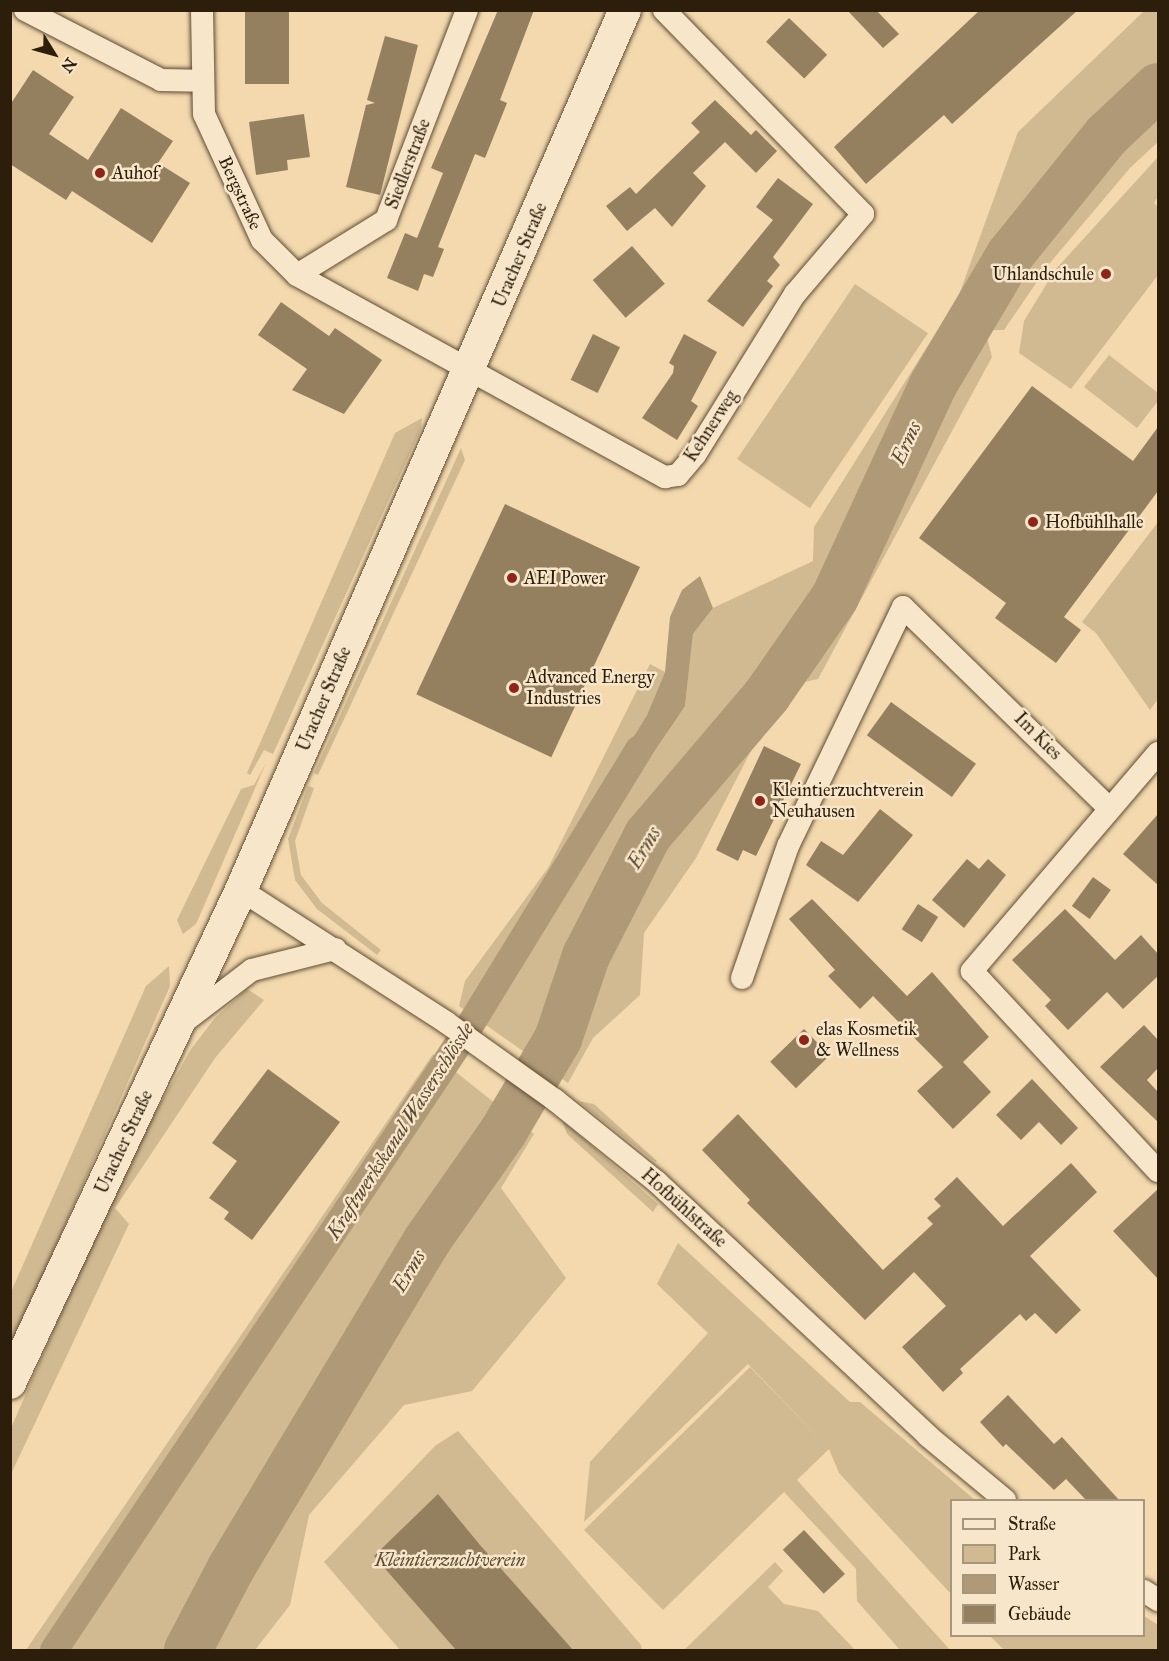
<!DOCTYPE html>
<html>
<head>
<meta charset="utf-8">
<style>
  body { margin:0 }
  #map { position:relative; width:1169px; height:1661px; overflow:hidden; background:#f3d9ad; font-family:"IM FELL Great Primer",serif }
  div>[style] { position:absolute }
  .green>* { inset:0; background:#d1b991; transform-origin:0 0 }
  .water>* { inset:0; background:#b09976 }
  .canal>* { height:28px; margin:-14px; padding:0 14px; transform-origin:14px; border-radius:14px; background:#b09976 }
  .river>* { height:48px; margin:-24px; padding:0 24px; transform-origin:24px; border-radius:24px; background:#b09976 }
  .building>* { inset:0; background:#947f5f; transform-origin:0 0 }
  .roads { filter:drop-shadow(0 0 2px #5e4c34) drop-shadow(0 0 2px #5e4c34) }
  .street>* { height:22px; margin:-11px; padding:0 11px; transform-origin:11px; border-radius:11px; background:#f7e6ca }
  .secondary>* { height:32px; margin:-16px; padding:0 16px; transform-origin:16px; border-radius:16px; background:#f7e6ca }
  .dots>* { width:16px; height:16px; translate:-50% -50%; box-sizing:border-box; border:3px solid #f7e6ca; border-radius:50% }
  span { translate:-50% -50%; white-space:nowrap; text-align:center; line-height:1.15; -webkit-text-stroke:5px #f7e6ca; paint-order:stroke }
  .street-label { font-size:18px; color:#2d1d0b }
  .poi-label { font-size:18px; color:#2d1d0b }
  .left { translate:0 -50%; text-align:left }
  .right { translate:-100% -50%; text-align:right }
  .park-label { font-size:18px; color:#5e4c33; font-style:italic }
  .water-label { font-size:20px; color:#5b4830; font-style:italic }
  .frame { position:absolute; inset:0; border:12px solid #2d1d0b; pointer-events:none }
  .legend { position:absolute; left:950px; top:1499px; width:195px; height:138px; box-sizing:border-box; background:#f7e6ca; border:2px solid #a6967e; margin:0; padding:8px 10px; list-style:none; font-size:18px; color:#2d1d0b }
  .legend li { display:flex; align-items:center; gap:12px; height:30px }
  .legend b { width:30px; border:2px solid #a6967e }
  .north { position:absolute; left:24px; top:24px; width:60px; height:60px; -webkit-text-stroke:4px #f7e6ca; paint-order:stroke; rotate:127deg; font-size:16px; font-weight:700; line-height:24px; text-align:center; color:#2d1d0b }
  .north::after { content:''; display:block; margin:auto; width:21px; height:27px; background:#2d1d0b; clip-path:polygon(50% 0,100% 100%,50% 72%,0 100%) }
</style>
</head>
<body>
<div id="map">
  <div class="green">
    <div style="clip-path:polygon(1144px 11px,1158px 11px,1158px 142px,1130px 168px,1049px 264px,1004px 330px,993px 330px,956px 303px,1018px 132px)"></div>
    <div style="clip-path:polygon(1158px 157px,1158px 196px,1154px 203px,1158px 207px,1158px 275px,1071px 389px,1019px 353px,1024px 321px,1055px 270px)"></div>
    <div style="left:855px;top:284px;width:88px;height:211px;rotate:34deg"></div>
    <div style="clip-path:polygon(950px 310px,987px 338px,992px 357px,818px 679px,800px 683px,773px 708px,696px 858px,644px 933px,640px 995px,593px 1038px,568px 1083px,459px 1006px,465px 981px,548px 868px,650px 664px,665px 672px,647px 715px,611px 773px,685px 706px,693px 634px,713px 608px,813px 561px,814px 527px)"></div>
    <div style="clip-path:polygon(1109px 355px,1158px 393px,1158px 401px,1137px 428px,1084px 387px)"></div>
    <div style="clip-path:polygon(422px 418px,421px 429px,273px 754px,264px 750px,250px 775px,247px 773px,395px 433px)"></div>
    <div style="clip-path:polygon(461px 448px,465px 460px,318px 775px,314px 773px)"></div>
    <div style="clip-path:polygon(1158px 522px,1158px 699px,1150px 710px,1096px 633px,1082px 622px)"></div>
    <div style="clip-path:polygon(266px 763px,196px 924px,183px 934px,177px 920px,241px 789px,254px 785px)"></div>
    <div style="clip-path:polygon(308px 786px,314px 788px,295px 841px,301px 875px,322px 903px,381px 950px,377px 955px,317px 909px,295px 880px,288px 839px)"></div>
    <div style="clip-path:polygon(169px 966px,170px 986px,11px 1348px,11px 1292px,146px 986px)"></div>
    <div style="clip-path:polygon(247px 989px,264px 1000px,215px 1058px,115px 1208px,129px 1224px,11px 1474px,11px 1428px,125px 1167px,191px 1049px,215px 1018px)"></div>
    <div style="clip-path:polygon(433px 1054px,534px 1134px,501px 1188px,566px 1278px,472px 1391px,404px 1405px,309px 1515px,290px 1605px,255px 1650px,26px 1650px)"></div>
    <div style="clip-path:polygon(578px 1101px,594px 1104px,657px 1161px,655px 1162px)"></div>
    <div style="clip-path:polygon(562px 1120px,658px 1204px,653px 1212px,567px 1134px)"></div>
    <div style="clip-path:polygon(678px 1243px,850px 1402px,860px 1402px,975px 1500px,952px 1500px,951px 1594px,839px 1473px,829px 1449px,797px 1480px,950px 1650px,900px 1650px,857px 1601px,856px 1569px,784px 1492px,663px 1610px,584px 1530px,750px 1367px,826px 1445px,748px 1364px,584px 1522px,590px 1462px,708px 1333px,657px 1284px)"></div>
    <div style="clip-path:polygon(458px 1431px,641px 1645px,642px 1650px,400px 1650px,324px 1562px,435px 1446px)"></div>
    <div style="clip-path:polygon(775px 1562px,783px 1571px,768px 1587px,784px 1604px,818px 1611px,855px 1650px,684px 1650px)"></div>
    <div style="clip-path:polygon(1144px 1616px,1158px 1625px,1158px 1650px,1004px 1650px,990px 1636px,1144px 1636px)"></div>
  </div>
  <div class="water">
    <div style="clip-path:polygon(700px 576px,713px 608px,693px 634px,685px 706px,628px 790px,611px 773px,647px 715px,665px 672px,670px 617px,682px 590px)"></div>
  </div>
  <div class="canal">
    <div style="left:54px;top:1650px;width:733px;rotate:-56.29deg"></div>
    <div style="left:461px;top:1040px;width:341px;rotate:-58.5deg"></div>
  </div>
  <div class="river">
    <div style="left:188px;top:1650px;width:93px;rotate:-62.3deg"></div>
    <div style="left:231px;top:1568px;width:380px;rotate:-59.1deg"></div>
    <div style="left:426px;top:1242px;width:134px;rotate:-55deg"></div>
    <div style="left:503px;top:1132px;width:108px;rotate:-59.4deg"></div>
    <div style="left:558px;top:1039px;width:88px;rotate:-71.4deg"></div>
    <div style="left:586px;top:956px;width:136px;rotate:-62.9deg"></div>
    <div style="left:648px;top:835px;width:184px;rotate:-49.6deg"></div>
    <div style="left:767px;top:695px;width:119px;rotate:-55.2deg"></div>
    <div style="left:835px;top:597px;width:234px;rotate:-65.2deg"></div>
    <div style="left:933px;top:385px;width:151px;rotate:-59.4deg"></div>
    <div style="left:1010px;top:255px;width:154px;rotate:-51.1deg"></div>
    <div style="left:1107px;top:135px;width:70px;rotate:-43.3deg"></div>
  </div>
  <div class="building">
    <div style="left:245px;top:10px;width:44px;height:74px"></div>
    <div style="clip-path:polygon(498px 10px,534px 10px,500px 100px,507px 103px,485px 158px,475px 154px,438px 247px,444px 249px,433px 277px,424px 274px,418px 291px,387px 278px,405px 233px,417px 238px,443px 173px,431px 168px)"></div>
    <div style="clip-path:polygon(847px 10px,876px 10px,899px 34px,883px 48px)"></div>
    <div style="clip-path:polygon(980px 10px,1078px 10px,952px 124px,944px 115px,866px 184px,834px 147px)"></div>
    <div style="left:789px;top:18px;width:53px;height:33px;rotate:44deg"></div>
    <div style="clip-path:polygon(385px 36px,418px 45px,380px 195px,346px 187px,366px 105px,375px 103px,367px 100px)"></div>
    <div style="clip-path:polygon(33px 70px,74px 97px,49px 134px,88px 160px,121px 108px,173px 141px,158px 163px,190px 183px,152px 243px,72px 191px,66px 200px,10px 164px,10px 105px)"></div>
    <div style="clip-path:polygon(715px 100px,751px 135px,756px 130px,777px 151px,756px 173px,725px 142px,693px 173px,706px 186px,672px 227px,655px 208px,627px 231px,606px 206px,630px 187px,636px 194px,700px 132px,691px 123px)"></div>
    <div style="clip-path:polygon(304px 114px,310px 157px,287px 160px,288px 170px,256px 175px,249px 122px)"></div>
    <div style="clip-path:polygon(778px 178px,813px 204px,773px 257px,780px 265px,767px 281px,773px 286px,743px 327px,707px 301px,773px 220px,756px 207px)"></div>
    <div style="left:632px;top:246px;width:50px;height:52px;rotate:49deg"></div>
    <div style="clip-path:polygon(281px 302px,329px 336px,335px 328px,382px 360px,344px 414px,292px 390px,307px 369px,258px 335px)"></div>
    <div style="left:593px;top:334px;width:30px;height:51px;rotate:26deg"></div>
    <div style="clip-path:polygon(684px 334px,717px 352px,691px 401px,698px 406px,677px 440px,642px 418px,673px 373px,674px 366px,669px 363px)"></div>
    <div style="clip-path:polygon(1032px 386px,1133px 461px,1158px 427px,1158px 491px,1064px 617px,1081px 630px,1056px 663px,995px 618px,1006px 603px,919px 538px)"></div>
    <div style="left:505px;top:504px;width:149px;height:210px;rotate:25deg"></div>
    <div style="left:891px;top:702px;width:105px;height:41px;rotate:36deg"></div>
    <div style="clip-path:polygon(764px 746px,801px 764px,756px 856px,743px 850px,738px 861px,716px 850px)"></div>
    <div style="clip-path:polygon(880px 809px,913px 835px,858px 902px,806px 865px,821px 841px,843px 855px)"></div>
    <div style="clip-path:polygon(1158px 814px,1158px 885px,1123px 854px)"></div>
    <div style="clip-path:polygon(967px 859px,979px 869px,988px 859px,1006px 875px,964px 928px,932px 900px)"></div>
    <div style="left:1093px;top:877px;width:22px;height:36px;rotate:36deg"></div>
    <div style="clip-path:polygon(812px 899px,907px 996px,932px 972px,989px 1037px,963px 1062px,991px 1092px,953px 1129px,917px 1091px,943px 1067px,873px 996px,860px 1009px,828px 976px,835px 970px,789px 919px)"></div>
    <div style="left:918px;top:904px;width:24px;height:30px;rotate:33deg"></div>
    <div style="clip-path:polygon(1065px 909px,1115px 960px,1141px 935px,1158px 954px,1158px 976px,1123px 1009px,1107px 992px,1068px 1030px,1045px 1006px,1051px 1000px,1012px 960px)"></div>
    <div style="clip-path:polygon(1144px 1025px,1158px 1040px,1158px 1068px,1147px 1080px,1158px 1092px,1158px 1122px,1100px 1067px)"></div>
    <div style="left:804px;top:1029px;width:37px;height:47px;rotate:46deg"></div>
    <div style="clip-path:polygon(268px 1069px,340px 1122px,252px 1240px,224px 1219px,229px 1212px,209px 1198px,237px 1161px,212px 1143px)"></div>
    <div style="clip-path:polygon(1032px 1079px,1078px 1128px,1061px 1145px,1039px 1122px,1021px 1140px,996px 1115px)"></div>
    <div style="clip-path:polygon(738px 1114px,883px 1270px,933px 1224px,927px 1218px,941px 1206px,934px 1199px,957px 1177px,1003px 1226px,1071px 1163px,1097px 1192px,1030px 1256px,1081px 1310px,1056px 1334px,1035px 1313px,1026px 1321px,1020px 1314px,960px 1369px,963px 1373px,943px 1392px,902px 1347px,946px 1306px,914px 1272px,865px 1320px,747px 1203px,750px 1200px,702px 1150px)"></div>
    <div style="clip-path:polygon(1158px 1189px,1158px 1279px,1113px 1231px)"></div>
    <div style="clip-path:polygon(1008px 1395px,1054px 1444px,1062px 1437px,1119px 1500px,1086px 1500px,1066px 1479px,1054px 1490px,1006px 1444px,1003px 1447px,980px 1422px)"></div>
    <div style="clip-path:polygon(438px 1494px,480px 1545px,573px 1650px,456px 1650px,374px 1556px)"></div>
    <div style="left:804px;top:1530px;width:60px;height:29px;rotate:47deg"></div>
  </div>
  <div class="roads">
    <div class="street">
      <div style="left:25px;top:10px;width:153px;rotate:27.2deg"></div>
      <div style="left:161px;top:80px;width:39px;rotate:1deg"></div>
      <div style="left:202px;top:10px;width:104px;rotate:88.9deg"></div>
      <div style="left:204px;top:114px;width:139px;rotate:65.3deg"></div>
      <div style="left:262px;top:240px;width:49px;rotate:45deg"></div>
      <div style="left:297px;top:275px;width:420px;rotate:28.8deg"></div>
      <div style="left:665px;top:477px;width:13px;rotate:-9deg"></div>
      <div style="left:678px;top:475px;width:26px;rotate:-50deg"></div>
      <div style="left:695px;top:455px;width:190px;rotate:-58.2deg"></div>
      <div style="left:795px;top:294px;width:105px;rotate:-49.6deg"></div>
      <div style="left:863px;top:214px;width:285px;rotate:-134.3deg"></div>
      <div style="left:297px;top:275px;width:105px;rotate:-31.7deg"></div>
      <div style="left:386px;top:220px;width:225px;rotate:-68.9deg"></div>
      <div style="left:1158px;top:753px;width:287px;rotate:130.5deg"></div>
      <div style="left:972px;top:971px;width:273px;rotate:47.1deg"></div>
      <div style="left:241px;top:890px;width:245px;rotate:32.8deg"></div>
      <div style="left:447px;top:1023px;width:133px;rotate:35.5deg"></div>
      <div style="left:555px;top:1100px;width:131px;rotate:38.8deg"></div>
      <div style="left:657px;top:1182px;width:371px;rotate:43.1deg"></div>
      <div style="left:928px;top:1436px;width:100px;rotate:39.7deg"></div>
      <div style="left:742px;top:978px;width:140px;rotate:-70.8deg"></div>
      <div style="left:788px;top:846px;width:265px;rotate:-64.3deg"></div>
      <div style="left:903px;top:607px;width:289px;rotate:44.3deg"></div>
      <div style="left:181px;top:1024px;width:89px;rotate:-37.3deg"></div>
      <div style="left:252px;top:970px;width:86px;rotate:-14.2deg"></div>
      <div style="left:1144px;top:1591px;width:17px;rotate:33deg"></div>
    </div>
    <div class="secondary">
      <div style="left:10px;top:1383px;width:544px;rotate:-64.89deg"></div>
      <div style="left:241px;top:890px;width:960px;rotate:-66.43deg"></div>
    </div>
  </div>
  <div class="dots">
    <div style="left:100px;top:173px;background:#8f2418"></div>
    <div style="left:1106px;top:274px;background:#8f2418"></div>
    <div style="left:1033px;top:522px;background:#8f2418"></div>
    <div style="left:512px;top:578px;background:#8f2418"></div>
    <div style="left:514px;top:688px;background:#8f2418"></div>
    <div style="left:760px;top:801px;background:#8f2418"></div>
    <div style="left:804px;top:1040px;background:#8f2418"></div>
  </div>
  <div class="street-label">
    <span style="left:408px;top:164px;rotate:-69deg">Siedlerstraße</span>
    <span style="left:240px;top:193px;rotate:65deg">Bergstraße</span>
    <span style="left:520px;top:255px;rotate:-67deg">Uracher Straße</span>
    <span style="left:711px;top:426px;rotate:-57deg">Kehnerweg</span>
    <span style="left:324px;top:699px;rotate:-67deg">Uracher Straße</span>
    <span style="left:1038px;top:736px;rotate:45deg">Im Kies</span>
    <span style="left:124px;top:1142px;rotate:-65deg">Uracher Straße</span>
    <span style="left:684px;top:1208px;rotate:42deg">Hofbühlstraße</span>
  </div>
  <div class="poi-label">
    <span class="left" style="left:112px;top:173px">Auhof</span>
    <span class="right" style="left:1094px;top:274px">Uhlandschule</span>
    <span class="left" style="left:1045px;top:522px">Hofbühlhalle</span>
    <span class="left" style="left:524px;top:578px">AEI Power</span>
    <span class="left" style="left:526px;top:688px">Advanced Energy<br>Industries</span>
    <span class="left" style="left:772px;top:801px">Kleintierzuchtverein<br>Neuhausen</span>
    <span class="left" style="left:816px;top:1040px">elas Kosmetik<br>&amp; Wellness</span>
  </div>
  <div class="park-label">
    <span style="left:450px;top:1560px">Kleintierzuchtverein</span>
  </div>
  <div class="water-label">
    <span style="left:906px;top:443px;rotate:-65deg">Erms</span>
    <span style="left:644px;top:848px;rotate:-59deg">Erms</span>
    <span style="left:400px;top:1131px;rotate:-57deg">Kraftwerkskanal Wasserschlössle</span>
    <span style="left:409px;top:1271px;rotate:-59deg">Erms</span>
  </div>
  <div class="frame"></div>
  <ul class="legend">
  <li><b style="height:8px;background:#f7e6ca"></b>Straße</li>
  <li><b style="height:16px;background:#d1b991"></b>Park</li>
  <li><b style="height:16px;background:#b09976"></b>Wasser</li>
  <li><b style="height:16px;background:#947f5f"></b>Gebäude</li>
  </ul>
  <div class="north">N</div>
</div>
</body>
</html>
